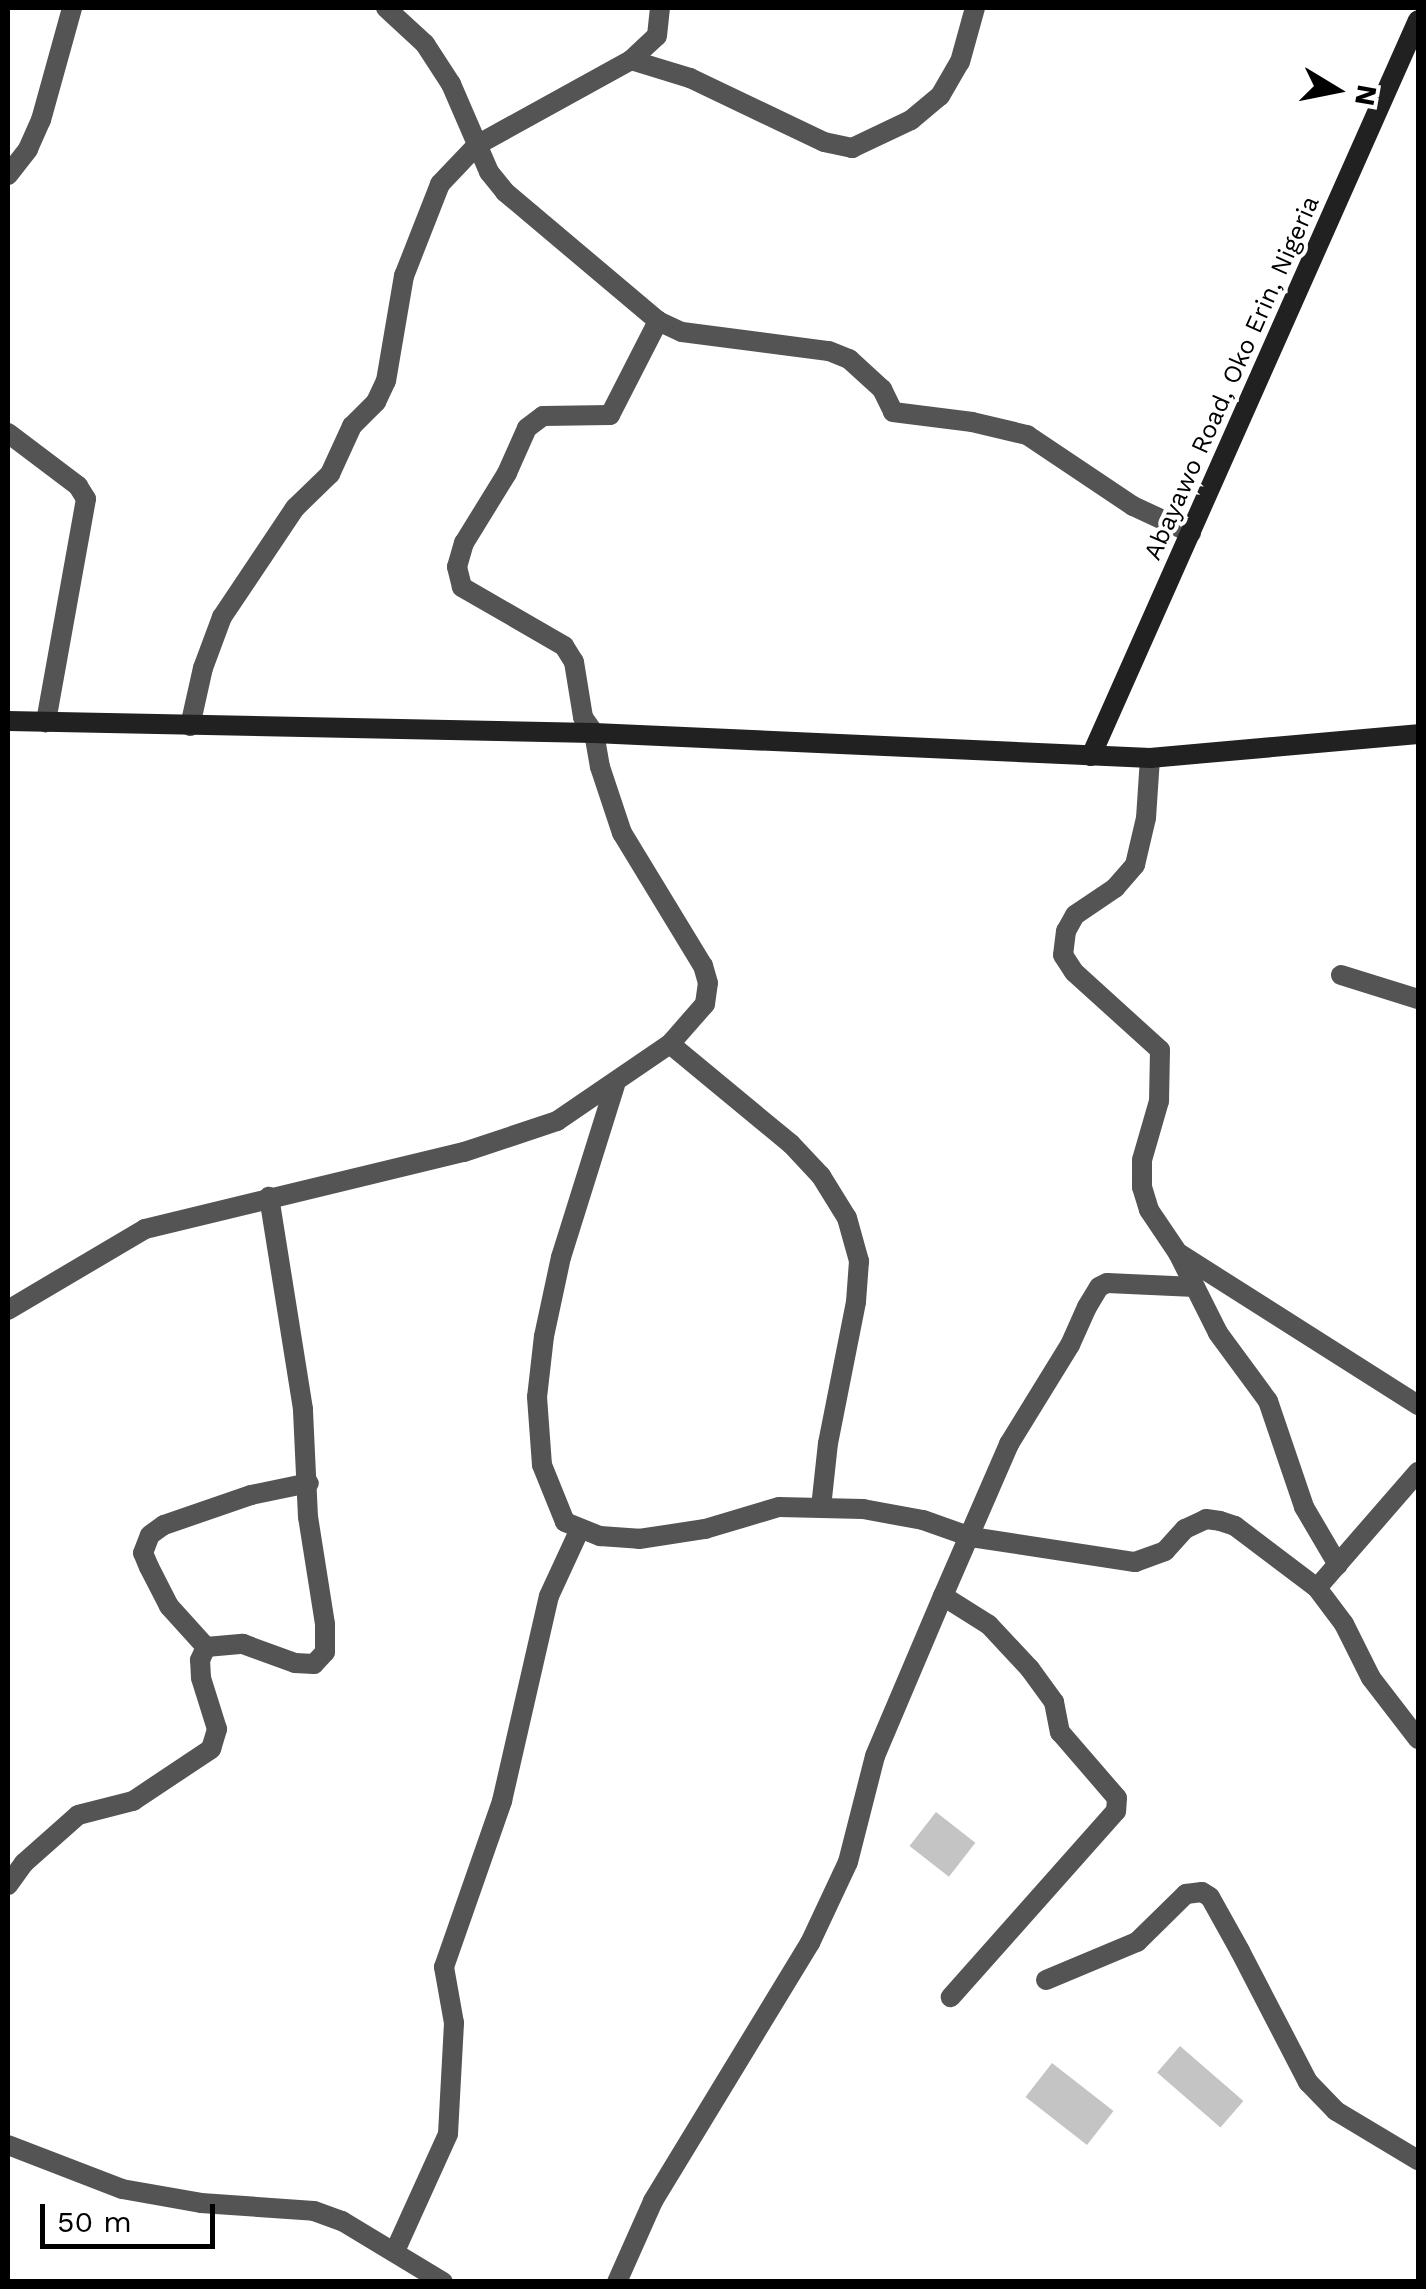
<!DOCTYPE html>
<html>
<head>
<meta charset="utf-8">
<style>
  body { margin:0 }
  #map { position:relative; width:1426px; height:2289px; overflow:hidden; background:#fff; font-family:"Work Sans",sans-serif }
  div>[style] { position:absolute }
  .building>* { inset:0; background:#c4c4c4; transform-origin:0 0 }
  .street>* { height:20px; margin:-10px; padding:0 10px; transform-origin:10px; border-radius:10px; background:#545454 }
  .secondary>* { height:20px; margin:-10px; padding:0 10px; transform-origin:10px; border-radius:10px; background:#212121 }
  span { translate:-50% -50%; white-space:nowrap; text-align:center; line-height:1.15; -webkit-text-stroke:8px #fff; paint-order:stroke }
  .street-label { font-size:25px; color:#000 }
  .frame { position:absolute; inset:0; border:10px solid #000; pointer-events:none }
  .north { position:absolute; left:1286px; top:40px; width:100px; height:100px; -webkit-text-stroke:8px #fff; paint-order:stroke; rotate:100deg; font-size:28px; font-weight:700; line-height:40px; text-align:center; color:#000 }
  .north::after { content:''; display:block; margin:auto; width:35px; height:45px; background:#000; clip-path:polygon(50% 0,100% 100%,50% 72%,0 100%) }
  .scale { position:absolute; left:40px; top:2204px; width:175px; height:45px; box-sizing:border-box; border:5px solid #000; border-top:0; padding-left:12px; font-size:30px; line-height:35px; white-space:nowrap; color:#000; -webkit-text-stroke:8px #fff; paint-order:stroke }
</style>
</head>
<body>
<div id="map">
  <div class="building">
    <div style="left:936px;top:1812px;width:50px;height:43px;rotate:38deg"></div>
    <div style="left:1180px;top:2046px;width:84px;height:35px;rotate:41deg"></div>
    <div style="left:1052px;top:2063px;width:78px;height:43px;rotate:38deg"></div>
  </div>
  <div class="street">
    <div style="left:386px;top:8px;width:53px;rotate:42.7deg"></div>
    <div style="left:425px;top:44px;width:48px;rotate:57deg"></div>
    <div style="left:451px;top:84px;width:96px;rotate:66.6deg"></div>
    <div style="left:489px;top:172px;width:26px;rotate:51deg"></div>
    <div style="left:505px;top:192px;width:200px;rotate:40.1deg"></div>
    <div style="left:658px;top:321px;width:26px;rotate:25deg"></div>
    <div style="left:682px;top:332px;width:148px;rotate:7.4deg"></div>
    <div style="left:829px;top:351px;width:22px;rotate:22deg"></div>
    <div style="left:849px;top:359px;width:45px;rotate:42.3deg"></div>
    <div style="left:882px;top:389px;width:25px;rotate:64deg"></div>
    <div style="left:893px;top:412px;width:80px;rotate:7.2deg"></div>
    <div style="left:972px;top:422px;width:57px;rotate:13.3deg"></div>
    <div style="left:1027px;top:435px;width:128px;rotate:33.8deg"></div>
    <div style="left:1133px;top:506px;width:64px;rotate:25deg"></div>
    <div style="left:631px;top:60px;width:62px;rotate:17deg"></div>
    <div style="left:690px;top:78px;width:148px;rotate:25.5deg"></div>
    <div style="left:824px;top:142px;width:29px;rotate:12deg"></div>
    <div style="left:852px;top:148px;width:65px;rotate:-25.4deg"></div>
    <div style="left:911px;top:120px;width:38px;rotate:-40deg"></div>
    <div style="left:940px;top:96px;width:39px;rotate:-60deg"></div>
    <div style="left:960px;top:62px;width:56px;rotate:-74.5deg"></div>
    <div style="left:8px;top:175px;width:33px;rotate:-52deg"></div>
    <div style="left:28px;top:149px;width:32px;rotate:-66deg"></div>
    <div style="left:41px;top:120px;width:116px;rotate:-74.5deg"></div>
    <div style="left:8px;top:433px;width:88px;rotate:37.1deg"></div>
    <div style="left:78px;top:486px;width:15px;rotate:58deg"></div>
    <div style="left:86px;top:499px;width:227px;rotate:100.2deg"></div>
    <div style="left:190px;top:726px;width:59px;rotate:-77.4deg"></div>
    <div style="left:203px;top:668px;width:54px;rotate:-69.6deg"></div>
    <div style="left:222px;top:617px;width:131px;rotate:-56.2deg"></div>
    <div style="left:295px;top:508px;width:49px;rotate:-44.2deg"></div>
    <div style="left:330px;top:474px;width:53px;rotate:-65.4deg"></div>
    <div style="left:352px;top:426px;width:34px;rotate:-45deg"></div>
    <div style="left:376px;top:402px;width:23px;rotate:-65deg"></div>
    <div style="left:386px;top:381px;width:107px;rotate:-80.3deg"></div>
    <div style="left:404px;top:276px;width:99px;rotate:-68.6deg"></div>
    <div style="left:440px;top:184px;width:54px;rotate:-46.5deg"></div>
    <div style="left:477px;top:145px;width:176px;rotate:-28.9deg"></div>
    <div style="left:631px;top:60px;width:35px;rotate:-43deg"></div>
    <div style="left:657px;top:36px;width:28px;rotate:-84deg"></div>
    <div style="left:1150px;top:758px;width:60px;rotate:93.8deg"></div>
    <div style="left:1146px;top:818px;width:48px;rotate:103.2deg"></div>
    <div style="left:1135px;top:865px;width:30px;rotate:131deg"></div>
    <div style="left:1115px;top:888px;width:48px;rotate:146deg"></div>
    <div style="left:1075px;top:915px;width:18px;rotate:119deg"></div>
    <div style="left:1066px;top:931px;width:24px;rotate:97deg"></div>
    <div style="left:1063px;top:955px;width:20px;rotate:57deg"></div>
    <div style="left:1074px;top:972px;width:116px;rotate:42.2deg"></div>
    <div style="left:1160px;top:1050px;width:51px;rotate:91.1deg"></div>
    <div style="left:1159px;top:1101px;width:61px;rotate:106.1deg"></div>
    <div style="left:1142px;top:1160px;width:27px;rotate:90deg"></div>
    <div style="left:1142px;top:1187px;width:24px;rotate:73deg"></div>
    <div style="left:1149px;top:1210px;width:52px;rotate:56deg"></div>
    <div style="left:1178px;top:1253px;width:89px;rotate:63.4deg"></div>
    <div style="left:1218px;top:1333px;width:84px;rotate:53.7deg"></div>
    <div style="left:1268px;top:1401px;width:112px;rotate:71.2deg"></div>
    <div style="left:1304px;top:1507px;width:67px;rotate:59.6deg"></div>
    <div style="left:1341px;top:975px;width:81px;rotate:17.3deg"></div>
    <div style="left:670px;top:1044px;width:157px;rotate:39.6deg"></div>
    <div style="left:791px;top:1144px;width:44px;rotate:46.8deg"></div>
    <div style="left:821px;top:1176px;width:49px;rotate:58.2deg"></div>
    <div style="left:847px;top:1218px;width:45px;rotate:74.4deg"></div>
    <div style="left:859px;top:1261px;width:41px;rotate:94.2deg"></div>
    <div style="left:856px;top:1302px;width:144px;rotate:101.2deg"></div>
    <div style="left:828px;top:1443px;width:64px;rotate:96.2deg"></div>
    <div style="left:615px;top:1085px;width:180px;rotate:107.4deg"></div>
    <div style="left:561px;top:1257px;width:81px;rotate:102.1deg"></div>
    <div style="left:544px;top:1336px;width:61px;rotate:96.5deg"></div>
    <div style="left:537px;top:1397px;width:68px;rotate:85.8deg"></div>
    <div style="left:542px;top:1465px;width:61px;rotate:68deg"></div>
    <div style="left:565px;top:1522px;width:38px;rotate:22deg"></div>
    <div style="left:600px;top:1536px;width:39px;rotate:4deg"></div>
    <div style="left:639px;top:1539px;width:67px;rotate:-8.6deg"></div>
    <div style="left:705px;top:1529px;width:77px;rotate:-16.6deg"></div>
    <div style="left:779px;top:1507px;width:84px;rotate:1.4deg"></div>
    <div style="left:863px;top:1509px;width:61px;rotate:10.4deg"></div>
    <div style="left:923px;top:1520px;width:51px;rotate:19.5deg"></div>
    <div style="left:971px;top:1537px;width:166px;rotate:8.7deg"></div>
    <div style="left:1135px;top:1562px;width:32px;rotate:-20deg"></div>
    <div style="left:1165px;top:1551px;width:30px;rotate:-48deg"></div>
    <div style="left:1185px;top:1529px;width:23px;rotate:-25deg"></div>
    <div style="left:1206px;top:1519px;width:14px;rotate:8deg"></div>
    <div style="left:1220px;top:1521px;width:16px;rotate:18deg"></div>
    <div style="left:1235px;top:1526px;width:103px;rotate:37.1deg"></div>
    <div style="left:1317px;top:1588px;width:45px;rotate:53.1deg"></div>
    <div style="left:1344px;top:1624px;width:60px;rotate:63.4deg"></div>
    <div style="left:1371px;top:1678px;width:77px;rotate:52.4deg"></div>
    <div style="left:1180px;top:1254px;width:282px;rotate:32.4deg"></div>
    <div style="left:8px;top:1310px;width:159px;rotate:-30.6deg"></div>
    <div style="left:145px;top:1229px;width:328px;rotate:-13.6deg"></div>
    <div style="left:464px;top:1152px;width:98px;rotate:-18.4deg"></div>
    <div style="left:557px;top:1121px;width:137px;rotate:-34.3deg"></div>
    <div style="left:670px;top:1044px;width:53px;rotate:-48.8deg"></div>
    <div style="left:705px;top:1004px;width:21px;rotate:-82deg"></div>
    <div style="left:708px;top:983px;width:18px;rotate:-106deg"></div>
    <div style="left:703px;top:966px;width:156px;rotate:-121.3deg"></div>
    <div style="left:622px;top:833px;width:70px;rotate:-108.4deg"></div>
    <div style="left:600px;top:767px;width:35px;rotate:-100deg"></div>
    <div style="left:594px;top:733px;width:19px;rotate:-125deg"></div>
    <div style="left:583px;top:717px;width:56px;rotate:-99.3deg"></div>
    <div style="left:574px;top:662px;width:19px;rotate:-122deg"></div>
    <div style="left:564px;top:646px;width:118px;rotate:-150deg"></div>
    <div style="left:462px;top:587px;width:21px;rotate:-104deg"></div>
    <div style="left:457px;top:567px;width:25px;rotate:-74deg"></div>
    <div style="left:464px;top:543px;width:82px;rotate:-58.4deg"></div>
    <div style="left:507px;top:473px;width:49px;rotate:-66deg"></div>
    <div style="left:527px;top:428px;width:20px;rotate:-37deg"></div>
    <div style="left:543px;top:416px;width:67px;rotate:-0.9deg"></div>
    <div style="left:610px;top:415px;width:106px;rotate:-62.9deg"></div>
    <div style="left:1317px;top:1588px;width:154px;rotate:-49deg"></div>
    <div style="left:943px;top:1596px;width:54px;rotate:32.2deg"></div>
    <div style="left:989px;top:1625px;width:60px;rotate:47deg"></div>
    <div style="left:1030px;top:1669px;width:41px;rotate:54deg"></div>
    <div style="left:1054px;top:1702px;width:31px;rotate:79deg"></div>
    <div style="left:1060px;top:1732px;width:87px;rotate:49.2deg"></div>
    <div style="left:1117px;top:1798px;width:13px;rotate:94deg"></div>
    <div style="left:1116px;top:1811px;width:249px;rotate:131.6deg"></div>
    <div style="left:206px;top:1647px;width:37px;rotate:-5deg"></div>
    <div style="left:243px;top:1644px;width:55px;rotate:20.1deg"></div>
    <div style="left:295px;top:1663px;width:19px;rotate:3deg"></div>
    <div style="left:314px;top:1664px;width:16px;rotate:-47deg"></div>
    <div style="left:325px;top:1652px;width:28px;rotate:-90deg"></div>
    <div style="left:325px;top:1624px;width:108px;rotate:-99deg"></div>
    <div style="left:308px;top:1517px;width:108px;rotate:-92.7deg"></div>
    <div style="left:303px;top:1409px;width:215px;rotate:-99.1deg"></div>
    <div style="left:206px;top:1647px;width:55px;rotate:-132.1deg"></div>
    <div style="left:169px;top:1606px;width:44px;rotate:-117.1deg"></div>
    <div style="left:149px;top:1567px;width:15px;rotate:-113deg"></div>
    <div style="left:143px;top:1553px;width:19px;rotate:-69deg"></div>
    <div style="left:150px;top:1535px;width:17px;rotate:-36deg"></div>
    <div style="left:164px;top:1525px;width:92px;rotate:-19deg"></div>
    <div style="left:251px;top:1495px;width:59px;rotate:-11.7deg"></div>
    <div style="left:8px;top:1885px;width:27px;rotate:-54deg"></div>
    <div style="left:24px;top:1863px;width:72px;rotate:-41.6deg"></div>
    <div style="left:78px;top:1815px;width:57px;rotate:-14.3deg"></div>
    <div style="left:133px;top:1801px;width:94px;rotate:-33.7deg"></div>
    <div style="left:211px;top:1749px;width:21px;rotate:-73deg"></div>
    <div style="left:217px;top:1729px;width:53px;rotate:-107.4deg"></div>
    <div style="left:201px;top:1678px;width:18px;rotate:-93deg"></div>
    <div style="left:200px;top:1660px;width:14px;rotate:-65deg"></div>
    <div style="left:1046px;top:1980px;width:99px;rotate:-22.7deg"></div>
    <div style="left:1137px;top:1942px;width:69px;rotate:-44.4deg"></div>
    <div style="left:1186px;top:1894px;width:16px;rotate:-7deg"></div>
    <div style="left:1202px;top:1892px;width:9px;rotate:32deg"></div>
    <div style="left:1210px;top:1897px;width:62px;rotate:60.9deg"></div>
    <div style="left:1240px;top:1951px;width:148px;rotate:62.6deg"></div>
    <div style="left:1308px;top:2082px;width:40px;rotate:46deg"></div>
    <div style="left:1336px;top:2111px;width:96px;rotate:30.9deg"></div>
    <div style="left:8px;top:2145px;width:122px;rotate:21.1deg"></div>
    <div style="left:122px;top:2189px;width:80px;rotate:10deg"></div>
    <div style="left:201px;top:2203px;width:113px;rotate:4deg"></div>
    <div style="left:314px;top:2211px;width:30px;rotate:20deg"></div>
    <div style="left:342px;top:2221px;width:118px;rotate:31.1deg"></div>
    <div style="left:395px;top:2251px;width:128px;rotate:-65.6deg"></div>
    <div style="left:448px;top:2134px;width:111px;rotate:-86.9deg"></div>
    <div style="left:454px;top:2023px;width:57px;rotate:-100.1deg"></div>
    <div style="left:444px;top:1967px;width:176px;rotate:-70.7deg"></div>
    <div style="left:502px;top:1801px;width:210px;rotate:-77.1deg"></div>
    <div style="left:549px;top:1596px;width:72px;rotate:-65.2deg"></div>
    <div style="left:617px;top:2282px;width:89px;rotate:-66deg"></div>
    <div style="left:653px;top:2201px;width:302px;rotate:-58.7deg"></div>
    <div style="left:810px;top:1943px;width:89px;rotate:-64.9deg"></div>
    <div style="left:848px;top:1862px;width:109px;rotate:-75.7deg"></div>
    <div style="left:875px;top:1756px;width:174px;rotate:-67deg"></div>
    <div style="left:943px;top:1596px;width:166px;rotate:-66.5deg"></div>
    <div style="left:1009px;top:1444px;width:116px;rotate:-58.4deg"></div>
    <div style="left:1070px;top:1345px;width:42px;rotate:-65.9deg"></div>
    <div style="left:1087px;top:1307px;width:23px;rotate:-59deg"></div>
    <div style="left:1099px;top:1287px;width:9px;rotate:-27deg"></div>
    <div style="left:1107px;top:1283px;width:88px;rotate:2.6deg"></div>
  </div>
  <div class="secondary">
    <div style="left:8px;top:721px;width:586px;rotate:1.17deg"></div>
    <div style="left:594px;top:733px;width:557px;rotate:2.57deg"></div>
    <div style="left:1150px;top:758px;width:269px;rotate:-5.1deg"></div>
    <div style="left:1091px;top:756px;width:805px;rotate:-66.04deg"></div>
  </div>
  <div class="street-label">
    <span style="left:1232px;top:378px;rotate:-66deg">Abayawo Road, Oko Erin, Nigeria</span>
  </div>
  <div class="frame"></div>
  <div class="north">N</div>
  <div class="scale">50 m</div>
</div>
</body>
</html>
